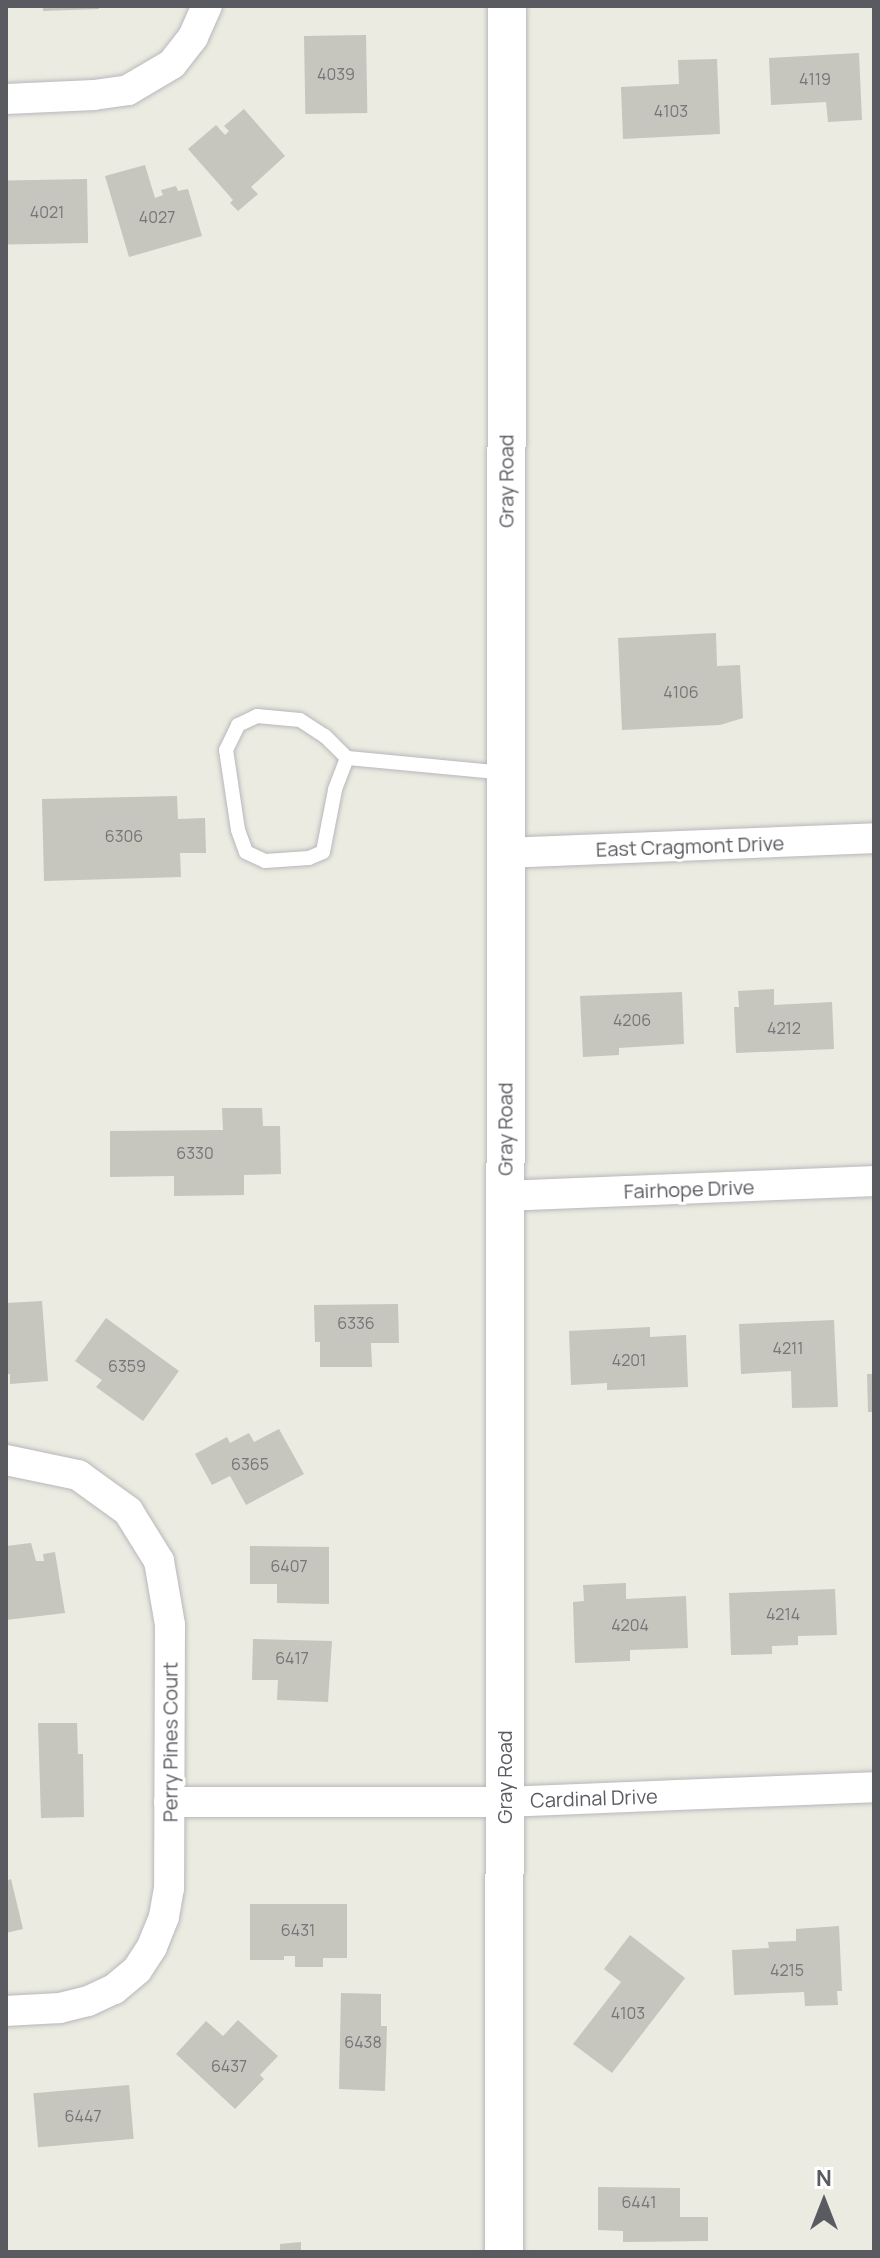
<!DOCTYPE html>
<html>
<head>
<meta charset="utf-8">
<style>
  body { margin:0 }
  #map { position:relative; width:880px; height:2258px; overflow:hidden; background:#ebebe1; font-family:Manrope,sans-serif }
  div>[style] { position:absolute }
  .building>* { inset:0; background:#c6c5be; transform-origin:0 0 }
  .roads { filter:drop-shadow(0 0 2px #b7b7bc) drop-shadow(0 0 2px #b7b7bc) }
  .service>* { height:14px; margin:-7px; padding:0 7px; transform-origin:7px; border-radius:7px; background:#fff }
  .minor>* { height:30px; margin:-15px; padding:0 15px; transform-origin:15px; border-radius:15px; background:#fff }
  .tertiary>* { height:38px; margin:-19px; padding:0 19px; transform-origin:19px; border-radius:19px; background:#fff }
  span { translate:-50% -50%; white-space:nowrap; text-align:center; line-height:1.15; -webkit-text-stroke:6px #fff; paint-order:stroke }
  .number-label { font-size:16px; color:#757678 }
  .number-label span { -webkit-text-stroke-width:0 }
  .street-label { font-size:20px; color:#5a5b60 }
  .frame { position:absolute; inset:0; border:8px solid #5a5b60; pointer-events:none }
  .north { position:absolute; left:784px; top:2162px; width:80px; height:80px; -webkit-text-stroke:6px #fff; paint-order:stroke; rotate:0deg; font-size:22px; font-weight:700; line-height:32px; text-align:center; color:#5a5b60 }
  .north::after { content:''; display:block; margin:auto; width:28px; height:36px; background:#5a5b60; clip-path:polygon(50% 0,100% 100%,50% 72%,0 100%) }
</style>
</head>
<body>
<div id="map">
  <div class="building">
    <div style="clip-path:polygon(43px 6px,99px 6px,99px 9px,43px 11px)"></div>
    <div style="left:366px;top:35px;width:78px;height:62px;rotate:89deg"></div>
    <div style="clip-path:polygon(859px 53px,862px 120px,828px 122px,826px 102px,771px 105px,769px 58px)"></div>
    <div style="clip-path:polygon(717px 59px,720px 134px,623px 139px,621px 87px,679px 84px,678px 60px)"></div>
    <div style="clip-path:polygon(244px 109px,285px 156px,251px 187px,258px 194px,238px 211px,230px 203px,233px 200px,188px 149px,216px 125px,225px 135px,229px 131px,224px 126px)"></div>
    <div style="clip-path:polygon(145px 165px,155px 198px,163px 195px,161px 190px,176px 186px,178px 191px,188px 189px,202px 236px,129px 257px,105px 176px)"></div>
    <div style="left:87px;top:179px;width:64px;height:80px;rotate:89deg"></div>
    <div style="clip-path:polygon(716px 633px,717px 666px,740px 665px,743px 718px,720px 725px,622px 730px,618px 638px)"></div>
    <div style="clip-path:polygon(177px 796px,178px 819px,205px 818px,206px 853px,180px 853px,181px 877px,44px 881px,42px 799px)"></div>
    <div style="clip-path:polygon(774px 989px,774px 1005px,832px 1002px,834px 1049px,736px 1053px,734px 1007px,739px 1007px,738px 991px)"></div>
    <div style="clip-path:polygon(682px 992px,684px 1044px,619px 1048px,619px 1055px,583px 1057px,580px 996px)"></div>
    <div style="clip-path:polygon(222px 1108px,262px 1108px,263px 1126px,280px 1126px,281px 1174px,244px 1175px,244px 1195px,174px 1196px,174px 1176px,110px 1177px,110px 1131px,223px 1130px)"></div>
    <div style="clip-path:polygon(42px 1301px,48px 1381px,10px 1384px,10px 1374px,6px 1374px,6px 1303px)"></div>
    <div style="clip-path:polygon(398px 1304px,399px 1343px,371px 1343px,372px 1367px,320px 1367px,320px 1342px,315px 1342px,314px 1305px)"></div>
    <div style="clip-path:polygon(106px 1318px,179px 1371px,143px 1421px,96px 1387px,102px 1380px,75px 1361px)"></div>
    <div style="clip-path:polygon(834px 1320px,838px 1407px,792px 1408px,791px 1371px,741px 1374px,739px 1324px)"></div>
    <div style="clip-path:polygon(650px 1327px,650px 1337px,686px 1335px,688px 1387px,607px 1390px,607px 1383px,571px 1385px,569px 1331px)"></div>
    <div style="clip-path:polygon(867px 1374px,874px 1374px,874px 1412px,868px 1412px)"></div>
    <div style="clip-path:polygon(279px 1429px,304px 1474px,246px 1505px,230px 1476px,212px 1485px,195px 1454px,227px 1437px,230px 1443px,249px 1433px,254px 1442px)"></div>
    <div style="clip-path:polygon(31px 1543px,36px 1561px,44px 1561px,43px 1554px,55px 1552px,65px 1613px,6px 1620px,6px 1546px)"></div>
    <div style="clip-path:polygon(250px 1546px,329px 1547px,329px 1604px,277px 1603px,277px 1584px,250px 1584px)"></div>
    <div style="clip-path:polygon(626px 1583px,626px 1599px,686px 1596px,688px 1648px,630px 1650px,630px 1661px,575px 1663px,573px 1602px,584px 1601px,583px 1585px)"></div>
    <div style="clip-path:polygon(835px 1589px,837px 1635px,798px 1636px,798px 1645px,772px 1646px,772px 1654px,731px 1655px,729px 1593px)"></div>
    <div style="clip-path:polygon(253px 1639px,332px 1641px,328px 1702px,277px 1700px,278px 1680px,252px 1680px)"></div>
    <div style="clip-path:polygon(38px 1723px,77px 1723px,78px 1754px,83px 1754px,84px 1817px,41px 1818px)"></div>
    <div style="clip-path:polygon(11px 1879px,23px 1929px,6px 1933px,6px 1881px)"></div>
    <div style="clip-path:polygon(250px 1904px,347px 1904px,347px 1958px,323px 1958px,323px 1967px,295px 1967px,295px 1956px,284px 1956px,284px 1960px,250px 1960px)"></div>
    <div style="clip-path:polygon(839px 1926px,842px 1991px,837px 1991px,838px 2005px,805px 2006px,804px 1992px,734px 1995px,732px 1950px,769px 1948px,768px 1942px,796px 1941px,796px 1929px)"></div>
    <div style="clip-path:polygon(630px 1935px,685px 1978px,612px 2073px,573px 2044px,621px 1982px,604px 1969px)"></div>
    <div style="clip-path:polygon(341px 1993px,381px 1994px,381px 2026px,387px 2026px,385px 2091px,339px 2089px)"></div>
    <div style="clip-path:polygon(238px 2020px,278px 2056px,260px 2075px,264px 2079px,235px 2109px,176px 2054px,206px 2021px,223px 2036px)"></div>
    <div style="left:129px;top:2085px;width:54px;height:96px;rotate:85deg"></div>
    <div style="clip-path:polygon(598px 2187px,680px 2188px,680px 2217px,708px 2217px,708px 2241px,623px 2242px,623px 2231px,598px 2230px)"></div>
    <div style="clip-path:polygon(301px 2242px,301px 2252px,280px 2252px,280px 2244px)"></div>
  </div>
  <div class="roads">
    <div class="service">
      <div style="left:347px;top:758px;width:34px;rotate:111deg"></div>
      <div style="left:335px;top:790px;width:63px;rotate:101deg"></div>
      <div style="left:323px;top:852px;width:15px;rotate:157deg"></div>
      <div style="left:309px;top:858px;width:44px;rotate:176.1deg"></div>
      <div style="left:265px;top:861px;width:21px;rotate:-155deg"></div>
      <div style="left:246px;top:852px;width:23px;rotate:-110deg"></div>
      <div style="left:238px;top:830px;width:81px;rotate:-98.5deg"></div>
      <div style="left:226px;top:750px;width:28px;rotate:-64deg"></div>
      <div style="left:238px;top:725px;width:21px;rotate:-25deg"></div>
      <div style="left:257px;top:716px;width:43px;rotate:5.3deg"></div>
      <div style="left:300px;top:720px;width:30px;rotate:33deg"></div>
      <div style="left:325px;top:736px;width:31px;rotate:45deg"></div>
      <div style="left:347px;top:758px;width:159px;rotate:5.4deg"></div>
    </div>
    <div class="minor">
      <div style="left:6px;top:99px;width:88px;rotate:-2.6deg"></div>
      <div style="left:94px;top:95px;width:34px;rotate:-8deg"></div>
      <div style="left:128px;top:90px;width:51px;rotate:-30.6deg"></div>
      <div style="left:172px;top:64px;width:34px;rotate:-52deg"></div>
      <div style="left:193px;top:37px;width:34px;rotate:-66deg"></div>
      <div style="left:506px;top:853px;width:368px;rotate:-2.3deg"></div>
      <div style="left:505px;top:1196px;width:369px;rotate:-2.3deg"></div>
      <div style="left:6px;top:1460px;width:74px;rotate:11.8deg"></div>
      <div style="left:78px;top:1475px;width:62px;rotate:35.8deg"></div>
      <div style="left:128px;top:1511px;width:59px;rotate:58.2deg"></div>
      <div style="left:159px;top:1561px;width:65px;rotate:80.2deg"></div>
      <div style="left:170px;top:1625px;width:263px;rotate:90.2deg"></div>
      <div style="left:169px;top:1888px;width:29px;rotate:100deg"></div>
      <div style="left:164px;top:1917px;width:32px;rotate:112deg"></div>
      <div style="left:152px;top:1947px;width:27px;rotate:123deg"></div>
      <div style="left:137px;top:1970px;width:30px;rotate:140deg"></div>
      <div style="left:114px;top:1989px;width:29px;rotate:155deg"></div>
      <div style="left:88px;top:2001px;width:30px;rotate:166deg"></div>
      <div style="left:59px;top:2008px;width:53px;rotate:176.8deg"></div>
      <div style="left:169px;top:1802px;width:335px"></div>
      <div style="left:504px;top:1802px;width:370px;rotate:-2.3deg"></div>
    </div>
    <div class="tertiary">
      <div style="left:504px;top:2252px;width:2246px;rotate:-89.92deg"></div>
    </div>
  </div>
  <div class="number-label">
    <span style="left:336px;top:74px">4039</span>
    <span style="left:815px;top:79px">4119</span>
    <span style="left:671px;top:111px">4103</span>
    <span style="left:47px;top:212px">4021</span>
    <span style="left:157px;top:217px">4027</span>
    <span style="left:681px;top:692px">4106</span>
    <span style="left:124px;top:836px">6306</span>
    <span style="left:632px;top:1020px">4206</span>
    <span style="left:784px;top:1028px">4212</span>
    <span style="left:195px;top:1153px">6330</span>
    <span style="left:356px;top:1323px">6336</span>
    <span style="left:788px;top:1348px">4211</span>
    <span style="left:629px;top:1360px">4201</span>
    <span style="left:127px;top:1366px">6359</span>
    <span style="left:250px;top:1464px">6365</span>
    <span style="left:289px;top:1566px">6407</span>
    <span style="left:783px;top:1614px">4214</span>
    <span style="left:630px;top:1625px">4204</span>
    <span style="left:292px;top:1658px">6417</span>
    <span style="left:298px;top:1930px">6431</span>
    <span style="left:787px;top:1970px">4215</span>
    <span style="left:628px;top:2013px">4103</span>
    <span style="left:363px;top:2042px">6438</span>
    <span style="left:229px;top:2066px">6437</span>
    <span style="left:83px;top:2116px">6447</span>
    <span style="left:639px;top:2202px">6441</span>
  </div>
  <div class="street-label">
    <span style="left:506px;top:481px;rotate:-90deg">Gray Road</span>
    <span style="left:690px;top:846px;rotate:-2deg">East Cragmont Drive</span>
    <span style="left:505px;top:1129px;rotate:-90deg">Gray Road</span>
    <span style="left:689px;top:1189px;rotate:-2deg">Fairhope Drive</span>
    <span style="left:170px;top:1742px;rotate:-90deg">Perry Pines Court</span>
    <span style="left:504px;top:1777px;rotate:-90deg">Gray Road</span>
    <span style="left:594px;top:1798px;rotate:-2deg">Cardinal Drive</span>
  </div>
  <div class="frame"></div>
  <div class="north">N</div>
</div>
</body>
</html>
